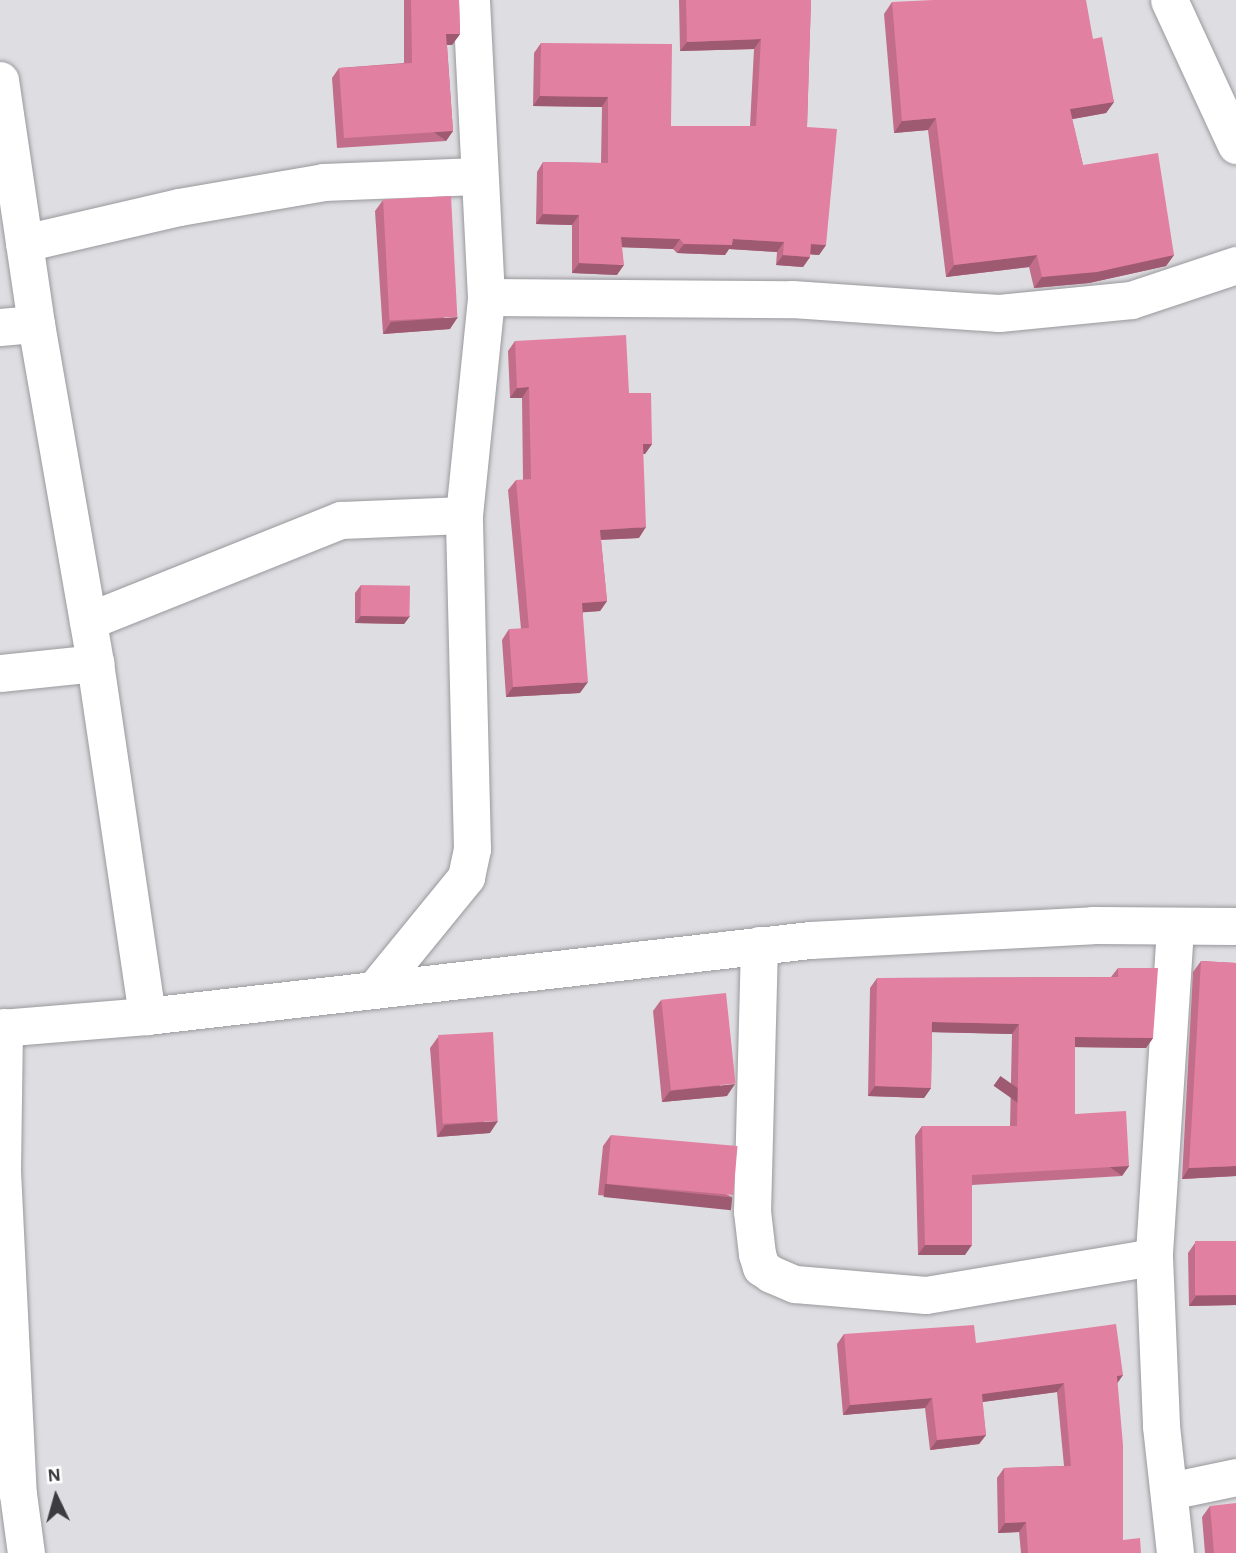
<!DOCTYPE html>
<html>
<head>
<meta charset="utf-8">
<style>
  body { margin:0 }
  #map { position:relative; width:1236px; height:1553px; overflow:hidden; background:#dedee2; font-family:"Alegreya Sans",sans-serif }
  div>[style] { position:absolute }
  .roads { filter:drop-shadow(0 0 2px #99999d) drop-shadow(0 0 2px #99999d) }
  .minor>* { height:37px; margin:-18.5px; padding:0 18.5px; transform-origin:18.5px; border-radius:18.5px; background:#fff }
  .wall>* { inset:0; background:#c26e8a }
  .shaded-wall>* { inset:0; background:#9e5a71; transform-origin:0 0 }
  .building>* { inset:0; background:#e280a1; transform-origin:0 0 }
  span { translate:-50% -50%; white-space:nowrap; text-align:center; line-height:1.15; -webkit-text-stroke:7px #fff; paint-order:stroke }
  .north { position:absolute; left:21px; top:1462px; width:70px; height:70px; -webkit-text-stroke:5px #fff; paint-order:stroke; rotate:355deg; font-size:19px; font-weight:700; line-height:28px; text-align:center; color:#3c3c3e }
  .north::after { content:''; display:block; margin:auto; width:24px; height:32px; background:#3c3c3e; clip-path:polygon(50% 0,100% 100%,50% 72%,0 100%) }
</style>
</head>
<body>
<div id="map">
  <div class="roads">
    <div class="minor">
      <div style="left:1169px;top:0;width:160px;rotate:65.2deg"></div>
      <div style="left:0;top:80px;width:247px;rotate:81.6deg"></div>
      <div style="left:36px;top:324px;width:344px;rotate:80.1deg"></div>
      <div style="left:95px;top:663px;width:357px;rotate:81.6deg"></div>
      <div style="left:24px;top:243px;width:159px;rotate:-13.1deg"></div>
      <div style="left:179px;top:207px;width:146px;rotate:-9.8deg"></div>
      <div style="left:323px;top:182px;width:155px;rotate:-2.2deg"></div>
      <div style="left:486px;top:297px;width:306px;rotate:0.4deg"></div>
      <div style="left:792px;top:299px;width:207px;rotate:3.9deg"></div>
      <div style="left:999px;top:313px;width:133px;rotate:-5.6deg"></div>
      <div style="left:1131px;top:300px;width:111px;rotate:-18.4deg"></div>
      <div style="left:0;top:327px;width:36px;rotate:-5deg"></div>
      <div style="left:88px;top:621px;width:272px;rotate:-21.8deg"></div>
      <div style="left:341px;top:520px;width:123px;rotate:-2.3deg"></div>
      <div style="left:0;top:673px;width:96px;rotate:-6deg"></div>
      <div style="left:1175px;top:928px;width:330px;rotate:93.7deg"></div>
      <div style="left:1154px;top:1257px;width:169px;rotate:87.6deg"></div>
      <div style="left:1161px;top:1426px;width:128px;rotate:83.7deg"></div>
      <div style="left:759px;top:945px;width:266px;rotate:91.5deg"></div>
      <div style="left:752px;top:1211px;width:43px;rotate:83.4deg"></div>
      <div style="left:757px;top:1254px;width:14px;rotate:73deg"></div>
      <div style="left:761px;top:1267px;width:12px;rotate:35deg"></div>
      <div style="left:771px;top:1274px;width:26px;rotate:23deg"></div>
      <div style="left:795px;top:1284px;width:131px;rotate:4.8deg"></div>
      <div style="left:926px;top:1295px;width:231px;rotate:-9.5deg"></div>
      <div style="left:374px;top:990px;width:146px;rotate:-50.8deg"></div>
      <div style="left:466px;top:877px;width:29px;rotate:-78deg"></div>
      <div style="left:472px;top:849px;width:334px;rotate:-91.4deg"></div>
      <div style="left:464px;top:515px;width:219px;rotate:-84.2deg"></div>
      <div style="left:486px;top:297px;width:297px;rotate:-92.9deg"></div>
      <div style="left:4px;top:1027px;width:144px;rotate:90.8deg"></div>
      <div style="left:2px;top:1171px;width:323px;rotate:87.2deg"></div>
      <div style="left:18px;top:1494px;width:60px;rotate:82.3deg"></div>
      <div style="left:0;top:1028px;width:147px;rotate:-4.7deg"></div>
      <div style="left:147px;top:1016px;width:667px;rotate:-6.54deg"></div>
      <div style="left:810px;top:940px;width:283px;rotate:-3deg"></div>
      <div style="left:1093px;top:925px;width:143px;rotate:0.4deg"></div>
      <div style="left:1169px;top:1491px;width:68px;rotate:-11.8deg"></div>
    </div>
  </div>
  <div class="wall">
    <div style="clip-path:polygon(404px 0,459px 0,460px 34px,452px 45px,447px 45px,453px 131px,446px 141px,337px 148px,332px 78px,339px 68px,404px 63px)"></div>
    <div style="clip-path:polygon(679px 0,811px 0,807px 127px,826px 245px,819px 255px,810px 254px,810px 257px,803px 267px,776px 265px,777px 252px,729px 249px,725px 255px,677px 253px,673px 249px,622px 247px,617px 275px,572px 273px,572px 225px,536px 224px,537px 172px,543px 162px,601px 163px,602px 107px,533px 106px,534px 53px,541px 43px,671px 126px,750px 126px,754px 49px,680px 51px)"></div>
    <div style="clip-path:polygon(892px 2px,1093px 39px,1114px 102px,1106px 113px,1072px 119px,1083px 165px,1174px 255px,1166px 266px,1089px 283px,1034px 288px,1029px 267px,946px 277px,928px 130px,894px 133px,884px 14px)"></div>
    <div style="clip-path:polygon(383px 200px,450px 329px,383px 334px,375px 211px)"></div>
    <div style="clip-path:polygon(515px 341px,629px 393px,652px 444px,645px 454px,643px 454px,639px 538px,601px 540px,607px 601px,600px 611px,583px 612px,580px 693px,506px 697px,502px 640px,509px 629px,521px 629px,508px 490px,516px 480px,523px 480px,522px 398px,510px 398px,508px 351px)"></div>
    <div style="clip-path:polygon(361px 585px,410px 616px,404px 624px,355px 623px,355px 593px)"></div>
    <div style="clip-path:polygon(1201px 961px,1236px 963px,1236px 1176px,1182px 1179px,1193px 972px)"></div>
    <div style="clip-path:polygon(1118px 968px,1153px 1038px,1146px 1048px,1075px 1047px,1075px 1114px,1129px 1166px,1122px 1176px,972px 1185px,965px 1255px,918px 1255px,915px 1136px,922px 1126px,1010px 1126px,1012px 1034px,932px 1032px,931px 1088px,924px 1098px,868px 1096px,870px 988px,877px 978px,1111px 977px)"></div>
    <div style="clip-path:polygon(661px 1000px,727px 1096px,662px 1102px,653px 1011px)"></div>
    <div style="clip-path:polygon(438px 1037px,490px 1133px,437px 1137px,430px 1048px)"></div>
    <div style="clip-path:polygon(611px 1135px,732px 1197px,724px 1208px,598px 1195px,603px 1146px)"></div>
    <div style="clip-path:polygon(1236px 1241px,1236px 1305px,1189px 1306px,1188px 1253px,1195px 1243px)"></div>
    <div style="clip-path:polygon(844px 1334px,976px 1343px,1123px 1375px,1117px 1383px,1123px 1540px,1141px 1553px,1021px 1553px,1019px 1532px,998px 1533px,997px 1478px,1004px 1468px,1064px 1466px,1057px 1392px,982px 1402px,986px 1435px,979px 1444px,930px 1450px,925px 1408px,843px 1415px,837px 1344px)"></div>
    <div style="clip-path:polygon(1210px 1506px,1236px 1553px,1205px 1553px,1202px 1517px)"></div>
  </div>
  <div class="shaded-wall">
    <div style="clip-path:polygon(446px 34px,460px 34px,452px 45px,439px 45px)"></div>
    <div style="clip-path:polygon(761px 39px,754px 49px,680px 51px,687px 42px)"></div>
    <div style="clip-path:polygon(540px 96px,608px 97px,602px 107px,533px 106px)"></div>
    <div style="clip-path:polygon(1114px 102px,1106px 113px,1062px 121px,1070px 109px)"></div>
    <div style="clip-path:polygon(936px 118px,928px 130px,894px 133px,902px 121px)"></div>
    <div style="left:453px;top:131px;width:12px;height:109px;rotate:125deg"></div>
    <div style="clip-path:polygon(543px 214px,579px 215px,572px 225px,536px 224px)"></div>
    <div style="clip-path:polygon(621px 237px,680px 239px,673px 249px,614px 247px)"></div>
    <div style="clip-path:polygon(733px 239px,784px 242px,777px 252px,729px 249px,725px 255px,677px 253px,684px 244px)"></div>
    <div style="clip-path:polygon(811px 244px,826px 245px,819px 255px,804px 254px)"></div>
    <div style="clip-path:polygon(783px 255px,810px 257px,803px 267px,776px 265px)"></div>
    <div style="clip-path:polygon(1037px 255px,1029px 267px,946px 277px,954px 265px)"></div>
    <div style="clip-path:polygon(1174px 255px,1166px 266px,1089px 283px,1034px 288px,1042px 277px)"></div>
    <div style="clip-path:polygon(579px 263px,624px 265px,617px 275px,572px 273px)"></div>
    <div style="clip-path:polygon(458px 317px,450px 329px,383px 334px,391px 322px)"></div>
    <div style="clip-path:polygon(529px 387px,522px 398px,510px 398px,517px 388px)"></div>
    <div style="clip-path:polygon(643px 444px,652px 444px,645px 454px,635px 454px)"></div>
    <div style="clip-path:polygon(646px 527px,639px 538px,593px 540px,600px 530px)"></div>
    <div style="clip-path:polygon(607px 601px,600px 611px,575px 613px,582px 603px)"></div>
    <div style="clip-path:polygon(361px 616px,410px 616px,404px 624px,355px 623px)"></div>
    <div style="clip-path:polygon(588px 682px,580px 693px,506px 697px,513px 687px)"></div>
    <div style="clip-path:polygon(932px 1022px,1019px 1024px,1012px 1034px,925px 1032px)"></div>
    <div style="clip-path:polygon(1075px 1037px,1153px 1038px,1146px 1048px,1068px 1047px)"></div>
    <div style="clip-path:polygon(735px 1084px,727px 1096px,662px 1102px,670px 1091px)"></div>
    <div style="clip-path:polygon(875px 1086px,931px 1088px,924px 1098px,868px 1096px)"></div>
    <div style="clip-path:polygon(498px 1121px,490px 1133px,437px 1137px,445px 1125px)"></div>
    <div style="left:1129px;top:1166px;width:12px;height:157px;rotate:125deg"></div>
    <div style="clip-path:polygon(1236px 1166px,1236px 1176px,1182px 1179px,1189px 1168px)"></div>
    <div style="left:605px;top:1184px;width:128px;height:13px;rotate:6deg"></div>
    <div style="clip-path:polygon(925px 1245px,972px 1245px,965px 1255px,918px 1255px)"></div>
    <div style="clip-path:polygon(1236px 1295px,1236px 1305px,1189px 1306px,1196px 1296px)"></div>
    <div style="clip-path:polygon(1123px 1375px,1116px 1385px,1117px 1376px)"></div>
    <div style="clip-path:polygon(1064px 1383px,1057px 1392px,975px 1403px,982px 1394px)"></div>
    <div style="clip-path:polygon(932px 1398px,925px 1408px,843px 1415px,850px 1405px)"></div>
    <div style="clip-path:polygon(986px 1435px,979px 1444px,930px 1450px,937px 1440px)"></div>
    <div style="clip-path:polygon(1026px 1522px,1019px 1532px,998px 1533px,1005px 1523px)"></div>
  </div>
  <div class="building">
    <div style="clip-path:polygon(411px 0,459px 0,460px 34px,446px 34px,453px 131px,344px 138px,339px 68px,412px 63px)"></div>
    <div style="clip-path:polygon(686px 0,811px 0,807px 127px,837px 129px,826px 245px,811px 244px,810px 257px,783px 255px,784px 242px,733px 239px,732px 245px,684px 244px,680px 239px,621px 237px,624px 265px,579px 263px,579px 215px,543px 214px,543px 162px,608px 163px,608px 97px,540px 96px,541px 43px,672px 44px,671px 126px,756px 126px,761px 39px,687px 42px)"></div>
    <div style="clip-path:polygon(933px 0,1086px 0,1093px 39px,1102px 37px,1114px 102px,1070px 109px,1083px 165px,1158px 153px,1174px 255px,1097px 272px,1042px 277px,1037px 255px,954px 265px,936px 118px,902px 121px,892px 2px)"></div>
    <div style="left:451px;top:196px;width:121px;height:68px;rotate:87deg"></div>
    <div style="clip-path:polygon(626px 335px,629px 393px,651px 393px,652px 444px,643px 444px,646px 527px,600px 530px,607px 601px,582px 603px,588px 682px,513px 687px,509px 629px,529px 628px,516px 480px,531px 479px,529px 387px,517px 388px,515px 341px)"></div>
    <div style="left:361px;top:585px;width:49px;height:31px;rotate:1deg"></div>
    <div style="clip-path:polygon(1201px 961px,1236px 963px,1236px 1166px,1189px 1168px)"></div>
    <div style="clip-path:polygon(1118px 968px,1158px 968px,1153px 1038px,1075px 1037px,1075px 1114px,1126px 1111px,1129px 1166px,972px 1175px,972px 1245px,925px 1245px,922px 1126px,1017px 1126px,1019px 1024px,932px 1022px,931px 1088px,875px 1086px,877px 978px,1118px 977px)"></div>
    <div style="left:726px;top:993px;width:91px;height:65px;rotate:84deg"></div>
    <div style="left:493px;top:1032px;width:89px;height:55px;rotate:87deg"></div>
    <div style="left:611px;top:1135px;width:127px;height:49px;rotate:5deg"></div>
    <div style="left:1236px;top:1241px;width:54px;height:41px;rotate:90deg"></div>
    <div style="clip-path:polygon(1116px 1324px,1123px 1375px,1117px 1376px,1123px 1445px,1123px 1540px,1140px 1538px,1141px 1553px,1028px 1553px,1026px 1522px,1005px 1523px,1004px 1468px,1071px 1466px,1064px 1383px,982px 1394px,986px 1435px,937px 1440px,932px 1398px,850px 1405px,844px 1334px,974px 1325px,976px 1343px)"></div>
    <div style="clip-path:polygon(1236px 1503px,1236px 1553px,1214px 1553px,1210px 1506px)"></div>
  </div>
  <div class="north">N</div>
</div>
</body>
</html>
